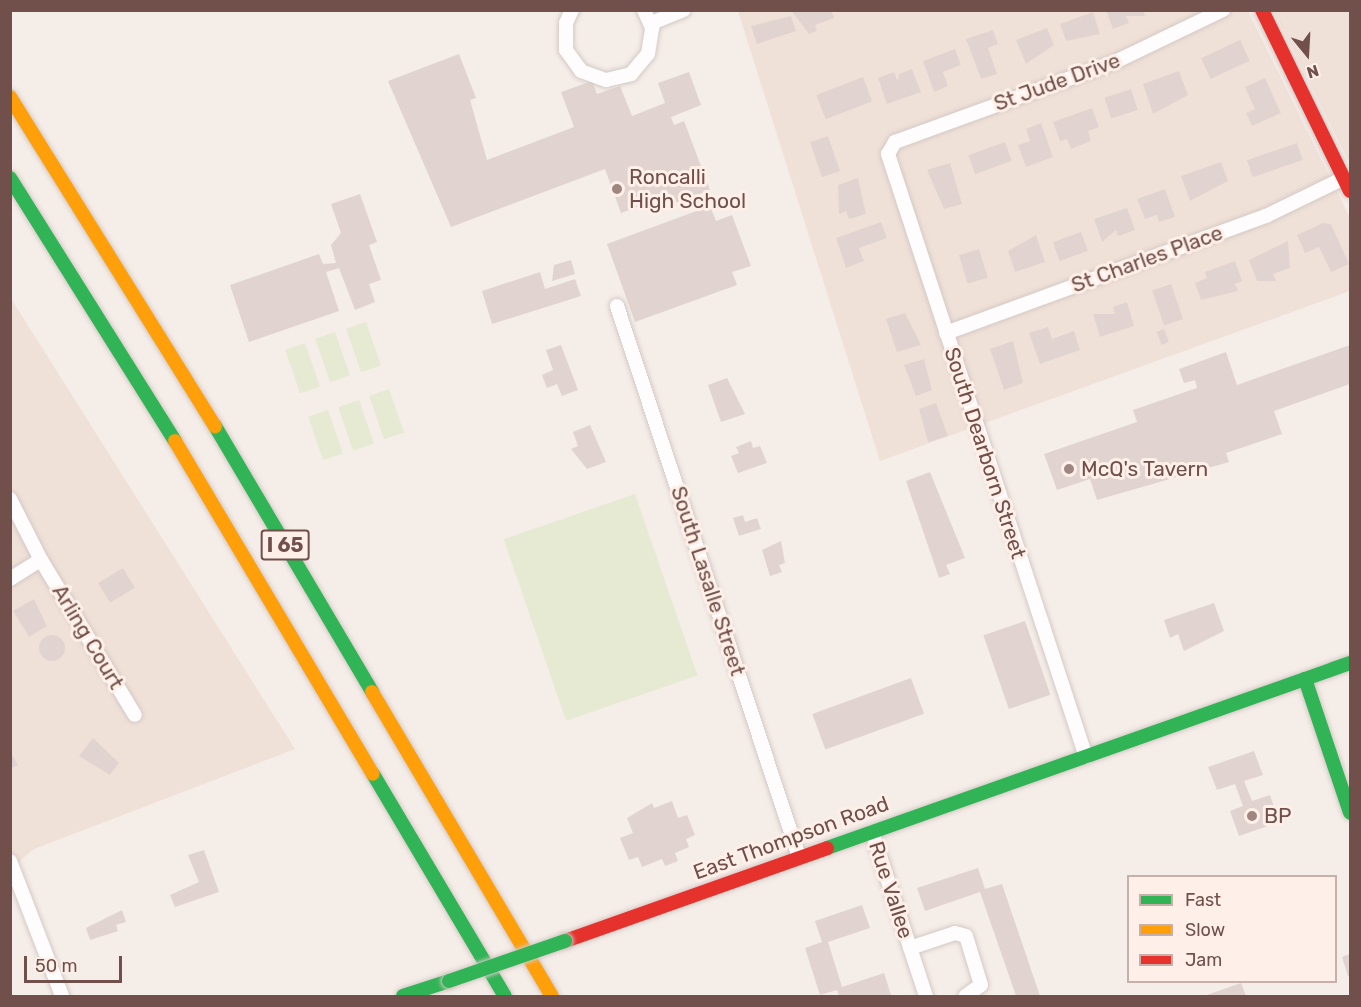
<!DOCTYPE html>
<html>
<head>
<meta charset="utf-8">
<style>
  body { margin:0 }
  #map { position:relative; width:1361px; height:1007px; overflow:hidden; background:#f5ede8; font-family:Rubik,sans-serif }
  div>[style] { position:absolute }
  .residential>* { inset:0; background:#f0e1d8 }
  .green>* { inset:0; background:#e6ead3; transform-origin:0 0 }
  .building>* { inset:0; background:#e1d4d0; transform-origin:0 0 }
  .round { border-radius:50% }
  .roads { filter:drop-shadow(0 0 2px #d4c9c5) drop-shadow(0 0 2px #d4c9c5) }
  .street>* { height:14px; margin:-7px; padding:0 7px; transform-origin:7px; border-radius:7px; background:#fefcfc }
  .fast>* { height:14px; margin:-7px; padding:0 7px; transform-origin:7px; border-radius:7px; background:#30b455 }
  .slow>* { height:14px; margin:-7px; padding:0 7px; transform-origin:7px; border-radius:7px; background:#ff9f0a }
  .jam>* { height:14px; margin:-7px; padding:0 7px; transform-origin:7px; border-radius:7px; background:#e5322d }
  .bridges { filter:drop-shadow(0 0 2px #d4c8c4) drop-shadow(0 0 2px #d4c8c4) }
  .fast-bridge>* { height:14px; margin:-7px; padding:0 7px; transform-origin:7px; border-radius:7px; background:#30b455 }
  .dots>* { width:16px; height:16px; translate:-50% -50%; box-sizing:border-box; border:3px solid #fef0e8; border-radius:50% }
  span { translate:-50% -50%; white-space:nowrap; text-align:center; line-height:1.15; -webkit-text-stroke:6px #fef0e8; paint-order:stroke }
  .shield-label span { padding:2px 4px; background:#fef0e8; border:2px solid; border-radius:4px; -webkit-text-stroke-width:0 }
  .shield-label { font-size:20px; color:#714f4a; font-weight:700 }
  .street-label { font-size:21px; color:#714f4a }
  .poi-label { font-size:21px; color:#714f4a }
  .left { translate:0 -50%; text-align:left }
  .frame { position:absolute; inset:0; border:12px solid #714f4a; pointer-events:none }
  .legend { position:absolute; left:1127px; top:875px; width:210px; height:108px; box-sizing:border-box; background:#fef0e8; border:2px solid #c6b0a9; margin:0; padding:8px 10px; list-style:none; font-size:18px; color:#714f4a }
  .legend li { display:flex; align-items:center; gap:12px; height:30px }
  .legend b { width:30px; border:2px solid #c6b0a9 }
  .north { position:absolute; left:1277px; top:24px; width:60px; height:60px; -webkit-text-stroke:4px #fef0e8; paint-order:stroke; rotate:162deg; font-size:16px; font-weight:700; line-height:24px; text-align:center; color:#714f4a }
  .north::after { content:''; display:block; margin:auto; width:21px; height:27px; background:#714f4a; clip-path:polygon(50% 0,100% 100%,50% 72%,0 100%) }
  .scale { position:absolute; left:24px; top:956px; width:98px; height:27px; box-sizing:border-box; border:3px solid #714f4a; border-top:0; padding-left:8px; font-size:18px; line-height:21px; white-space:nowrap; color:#714f4a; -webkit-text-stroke:4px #fef0e8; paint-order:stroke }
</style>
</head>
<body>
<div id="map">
  <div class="residential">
    <div style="clip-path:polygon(738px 11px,1248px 11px,1350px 218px,1350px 291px,880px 461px)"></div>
    <div style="clip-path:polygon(1274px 11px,1350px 11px,1350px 164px)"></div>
    <div style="clip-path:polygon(10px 297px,295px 749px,34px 849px,11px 868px)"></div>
  </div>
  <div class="green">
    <div style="left:366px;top:322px;width:46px;height:21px;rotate:71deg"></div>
    <div style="left:335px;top:332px;width:46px;height:21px;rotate:71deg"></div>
    <div style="left:305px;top:343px;width:46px;height:21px;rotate:71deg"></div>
    <div style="left:389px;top:389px;width:46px;height:21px;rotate:71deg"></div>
    <div style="left:359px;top:400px;width:46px;height:22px;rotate:71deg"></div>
    <div style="left:328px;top:410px;width:46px;height:21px;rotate:71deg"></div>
    <div style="left:635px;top:494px;width:192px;height:139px;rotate:71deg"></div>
  </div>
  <div class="building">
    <div style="clip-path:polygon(791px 10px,831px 10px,834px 18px,815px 25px,817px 31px,809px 34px)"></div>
    <div style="clip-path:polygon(1106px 10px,1143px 10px,1145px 16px,1126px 16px,1129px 23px,1113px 29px)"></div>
    <div style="clip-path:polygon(1093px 12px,1100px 34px,1066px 41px,1060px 24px)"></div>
    <div style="clip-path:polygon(791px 16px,796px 31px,757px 44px,751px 26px)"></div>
    <div style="clip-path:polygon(1047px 28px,1054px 45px,1026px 64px,1016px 40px)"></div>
    <div style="clip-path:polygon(993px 30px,998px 44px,988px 48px,997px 74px,981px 79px,966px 39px)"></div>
    <div style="left:1240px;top:40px;width:23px;height:43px;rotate:65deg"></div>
    <div style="clip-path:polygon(955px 49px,961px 65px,943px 72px,948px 86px,934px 92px,923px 61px)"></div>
    <div style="clip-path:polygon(459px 54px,476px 98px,470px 100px,487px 160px,574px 127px,561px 92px,592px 81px,597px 94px,620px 86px,632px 116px,665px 103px,658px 83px,689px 72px,701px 105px,671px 117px,674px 125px,684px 121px,710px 190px,651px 212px,645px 204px,621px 213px,605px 169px,451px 227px,388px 81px)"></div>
    <div style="clip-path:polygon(912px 69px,921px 92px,887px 104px,878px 78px,894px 72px,898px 81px,899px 74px)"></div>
    <div style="clip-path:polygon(1179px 71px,1188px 95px,1153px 114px,1143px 84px)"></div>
    <div style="left:863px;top:77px;width:26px;height:50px;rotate:69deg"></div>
    <div style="clip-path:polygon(1265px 78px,1281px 113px,1252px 126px,1246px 113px,1255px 109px,1245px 87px)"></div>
    <div style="left:1131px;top:89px;width:22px;height:28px;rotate:72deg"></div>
    <div style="clip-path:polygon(1092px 108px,1099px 127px,1088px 131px,1091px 141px,1071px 149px,1067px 139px,1060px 141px,1053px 122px)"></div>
    <div style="clip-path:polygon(1041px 123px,1053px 157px,1026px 167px,1018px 145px,1030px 141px,1026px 129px)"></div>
    <div style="left:828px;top:136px;width:37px;height:19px;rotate:71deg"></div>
    <div style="left:1005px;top:142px;width:20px;height:39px;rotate:70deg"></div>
    <div style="left:1297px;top:143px;width:18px;height:53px;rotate:71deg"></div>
    <div style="clip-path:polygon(1221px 162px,1228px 181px,1190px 201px,1181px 176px)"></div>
    <div style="clip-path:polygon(950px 163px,962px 204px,944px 209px,927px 170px)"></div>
    <div style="clip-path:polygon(858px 178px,866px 214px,849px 219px,846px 211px,839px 214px,838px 185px)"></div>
    <div style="clip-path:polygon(1165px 189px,1175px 217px,1159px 222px,1157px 215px,1145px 219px,1137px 199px)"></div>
    <div style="clip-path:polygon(360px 194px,377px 242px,369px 245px,381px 280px,369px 284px,375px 302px,355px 310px,339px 268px,326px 272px,339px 311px,249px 342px,230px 285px,319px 254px,323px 264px,336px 263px,331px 245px,341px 233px,331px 204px)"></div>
    <div style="clip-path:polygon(710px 206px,716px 221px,732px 215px,751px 266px,732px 272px,737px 285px,635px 322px,607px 244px)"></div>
    <div style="clip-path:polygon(1127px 208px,1135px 230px,1118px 236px,1116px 230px,1102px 242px,1094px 219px)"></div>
    <div style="clip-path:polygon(881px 222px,887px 238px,859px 248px,864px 261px,846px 268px,836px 238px)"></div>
    <div style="clip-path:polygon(1323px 223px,1331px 224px,1349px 264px,1331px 272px,1319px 247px,1305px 253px,1297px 235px)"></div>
    <div style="left:1081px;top:232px;width:20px;height:30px;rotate:70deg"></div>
    <div style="clip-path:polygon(1036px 235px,1045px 262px,1015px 272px,1008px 251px)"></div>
    <div style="clip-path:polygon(1288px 241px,1290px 268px,1273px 274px,1276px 281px,1257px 281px,1249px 260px)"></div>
    <div style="left:979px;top:249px;width:30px;height:21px;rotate:73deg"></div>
    <div style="clip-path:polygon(571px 260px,575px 274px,552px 281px,554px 265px)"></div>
    <div style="clip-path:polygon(1235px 261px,1242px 281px,1235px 284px,1238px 291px,1201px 300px,1195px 283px,1207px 278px,1205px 272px)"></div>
    <div style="clip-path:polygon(540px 272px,545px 289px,575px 279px,581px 296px,492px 324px,482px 291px)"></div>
    <div style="left:1171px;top:284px;width:37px;height:20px;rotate:71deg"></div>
    <div style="clip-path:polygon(1127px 302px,1134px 326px,1100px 337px,1093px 314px,1115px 314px,1113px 307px)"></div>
    <div style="clip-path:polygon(905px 313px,921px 345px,897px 352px,886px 319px)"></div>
    <div style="clip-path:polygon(1048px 327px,1052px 339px,1074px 331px,1080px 350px,1040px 364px,1029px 333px)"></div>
    <div style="left:1164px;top:329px;width:14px;height:8px;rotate:69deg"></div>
    <div style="clip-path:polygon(1013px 341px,1023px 383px,1004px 390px,990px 349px)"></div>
    <div style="clip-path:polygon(561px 345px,578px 390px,562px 396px,557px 384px,547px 388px,542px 375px,553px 370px,546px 350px)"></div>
    <div style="clip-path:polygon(1350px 345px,1350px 384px,1274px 411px,1282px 434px,1226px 453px,1229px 462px,1097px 500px,1090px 479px,1057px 490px,1044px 454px,1137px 422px,1133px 410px,1197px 388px,1195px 380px,1184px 383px,1179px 369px,1226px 352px,1237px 385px)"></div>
    <div style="clip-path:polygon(924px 359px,932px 390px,916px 396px,904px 365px)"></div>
    <div style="clip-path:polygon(727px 378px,745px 414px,721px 422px,708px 385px)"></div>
    <div style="clip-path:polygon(936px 403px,948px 436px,928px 442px,919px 409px)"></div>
    <div style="clip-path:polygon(590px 425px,606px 462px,587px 469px,571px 449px,578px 446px,573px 432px)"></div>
    <div style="clip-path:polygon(751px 441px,753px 448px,760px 446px,767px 463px,738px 473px,731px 456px,739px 453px,736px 447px)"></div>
    <div style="clip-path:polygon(930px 472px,965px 558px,946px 565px,950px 574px,939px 578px,906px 481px)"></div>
    <div style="clip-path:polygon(743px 515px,745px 522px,757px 518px,761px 529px,739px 536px,733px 518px)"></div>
    <div style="clip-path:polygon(781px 541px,785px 563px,779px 565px,782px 572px,770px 576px,762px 550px)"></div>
    <div style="left:123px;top:568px;width:23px;height:29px;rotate:59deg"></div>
    <div style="clip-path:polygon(34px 599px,47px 626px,29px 637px,13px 611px)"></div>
    <div style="clip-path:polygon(1214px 603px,1224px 631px,1184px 651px,1178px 634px,1170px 638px,1164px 620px)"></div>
    <div style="left:1025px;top:621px;width:78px;height:44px;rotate:71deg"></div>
    <div class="round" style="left:39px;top:635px;width:26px;height:26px"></div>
    <div style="left:911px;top:678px;width:38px;height:105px;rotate:70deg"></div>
    <div style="clip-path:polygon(93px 738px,119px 763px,110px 775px,79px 756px)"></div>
    <div style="clip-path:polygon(1254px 751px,1263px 775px,1244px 781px,1252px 801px,1270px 795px,1279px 822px,1239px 836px,1230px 811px,1243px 806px,1235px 784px,1217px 790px,1208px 767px)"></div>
    <div style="clip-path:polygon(10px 752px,18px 765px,10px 769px)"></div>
    <div style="clip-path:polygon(672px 801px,678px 818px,687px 815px,695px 835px,686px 839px,689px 847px,675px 853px,678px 861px,665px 866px,662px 859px,642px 867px,638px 857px,629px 860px,620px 838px,633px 833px,627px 818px,652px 803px,654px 808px)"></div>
    <div style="clip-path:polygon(204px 850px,219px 892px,175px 907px,170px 895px,199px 882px,188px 855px)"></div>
    <div style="clip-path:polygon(978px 868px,985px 889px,1002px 884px,1040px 996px,1016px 996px,980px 892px,925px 911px,917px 888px)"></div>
    <div style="clip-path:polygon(862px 905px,870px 928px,828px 942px,842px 987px,884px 973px,891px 995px,839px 996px,837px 990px,820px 995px,805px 948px,822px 942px,815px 921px)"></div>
    <div style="clip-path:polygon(122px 910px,126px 922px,116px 925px,118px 931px,90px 940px,86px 928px)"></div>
    <div style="clip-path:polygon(1350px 954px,1350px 976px,1348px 976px,1342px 957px)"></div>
    <div style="clip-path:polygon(1241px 983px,1246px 996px,1204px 996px)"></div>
  </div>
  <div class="roads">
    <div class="street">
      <div style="left:572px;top:10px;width:14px;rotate:115deg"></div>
      <div style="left:566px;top:23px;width:27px;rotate:90deg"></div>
      <div style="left:566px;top:50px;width:26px;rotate:54deg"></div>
      <div style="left:581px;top:71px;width:27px;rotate:20deg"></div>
      <div style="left:606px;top:80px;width:26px;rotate:-13deg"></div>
      <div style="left:631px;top:74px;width:26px;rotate:-50deg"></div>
      <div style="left:648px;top:54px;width:26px;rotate:-81deg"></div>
      <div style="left:652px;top:28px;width:20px;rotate:-114deg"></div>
      <div style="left:652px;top:28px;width:6px;rotate:-72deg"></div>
      <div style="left:654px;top:22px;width:32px;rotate:-22deg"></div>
      <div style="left:617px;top:306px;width:580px;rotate:71.72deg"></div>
      <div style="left:946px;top:333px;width:341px;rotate:-20.1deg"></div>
      <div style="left:1266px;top:216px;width:87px;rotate:-26deg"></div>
      <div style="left:10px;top:499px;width:68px;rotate:63.1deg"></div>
      <div style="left:41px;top:560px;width:181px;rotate:58.8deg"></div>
      <div style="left:10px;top:579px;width:36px;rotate:-32deg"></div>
      <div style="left:1086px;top:757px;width:635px;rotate:-108.18deg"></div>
      <div style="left:888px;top:154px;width:14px;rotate:-60deg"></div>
      <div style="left:895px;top:142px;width:236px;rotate:-20deg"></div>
      <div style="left:1117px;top:61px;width:118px;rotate:-25.7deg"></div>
      <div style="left:872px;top:832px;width:173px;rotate:71.8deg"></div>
      <div style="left:10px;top:861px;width:145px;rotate:68.9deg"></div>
      <div style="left:910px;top:948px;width:47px;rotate:-18.4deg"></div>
      <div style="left:955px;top:933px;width:11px;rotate:15deg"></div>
      <div style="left:966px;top:936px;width:51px;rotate:73deg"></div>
      <div style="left:981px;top:985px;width:19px;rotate:145deg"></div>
    </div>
    <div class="fast">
      <div style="left:10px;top:178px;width:310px;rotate:57.9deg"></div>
      <div style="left:215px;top:426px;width:309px;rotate:59.4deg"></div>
      <div style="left:1305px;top:679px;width:141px;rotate:71.4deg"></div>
      <div style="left:373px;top:774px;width:258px;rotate:59.3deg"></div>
      <div style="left:827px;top:848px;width:555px;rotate:-19.48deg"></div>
      <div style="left:403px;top:996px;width:48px;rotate:-18.1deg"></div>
    </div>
    <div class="slow">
      <div style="left:10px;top:97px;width:388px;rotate:58.1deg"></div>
      <div style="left:175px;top:441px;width:387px;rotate:59.3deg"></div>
      <div style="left:372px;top:692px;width:353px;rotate:59.4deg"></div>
    </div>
    <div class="jam">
      <div style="left:1262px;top:10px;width:201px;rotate:64.1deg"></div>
      <div style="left:565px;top:941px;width:278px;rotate:-19.5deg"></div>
    </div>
  </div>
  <div class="bridges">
    <div class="fast-bridge">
      <div style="left:449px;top:981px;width:123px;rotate:-19deg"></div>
    </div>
  </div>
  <div class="dots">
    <div style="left:617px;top:189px;background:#9f8681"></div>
    <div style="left:1069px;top:469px;background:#9f8681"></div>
    <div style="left:1252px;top:816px;background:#9f8681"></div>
  </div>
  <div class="shield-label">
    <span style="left:285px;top:545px">I 65</span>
  </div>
  <div class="street-label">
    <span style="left:1057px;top:82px;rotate:-20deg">St Jude Drive</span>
    <span style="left:1147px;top:259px;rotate:-20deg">St Charles Place</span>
    <span style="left:985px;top:453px;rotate:72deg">South Dearborn Street</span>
    <span style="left:708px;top:581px;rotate:72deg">South Lasalle Street</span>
    <span style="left:88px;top:637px;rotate:59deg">Arling Court</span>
    <span style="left:791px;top:838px;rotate:-20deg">East Thompson Road</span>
    <span style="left:891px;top:890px;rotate:72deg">Rue Vallee</span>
  </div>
  <div class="poi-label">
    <span class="left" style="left:629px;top:189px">Roncalli<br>High School</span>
    <span class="left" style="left:1081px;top:469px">McQ's Tavern</span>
    <span class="left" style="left:1264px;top:816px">BP</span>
  </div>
  <div class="frame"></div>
  <ul class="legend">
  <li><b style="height:8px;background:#30b455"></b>Fast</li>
  <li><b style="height:8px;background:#ff9f0a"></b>Slow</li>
  <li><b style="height:8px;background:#e5322d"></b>Jam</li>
  </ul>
  <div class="north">N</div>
  <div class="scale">50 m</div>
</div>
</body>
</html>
